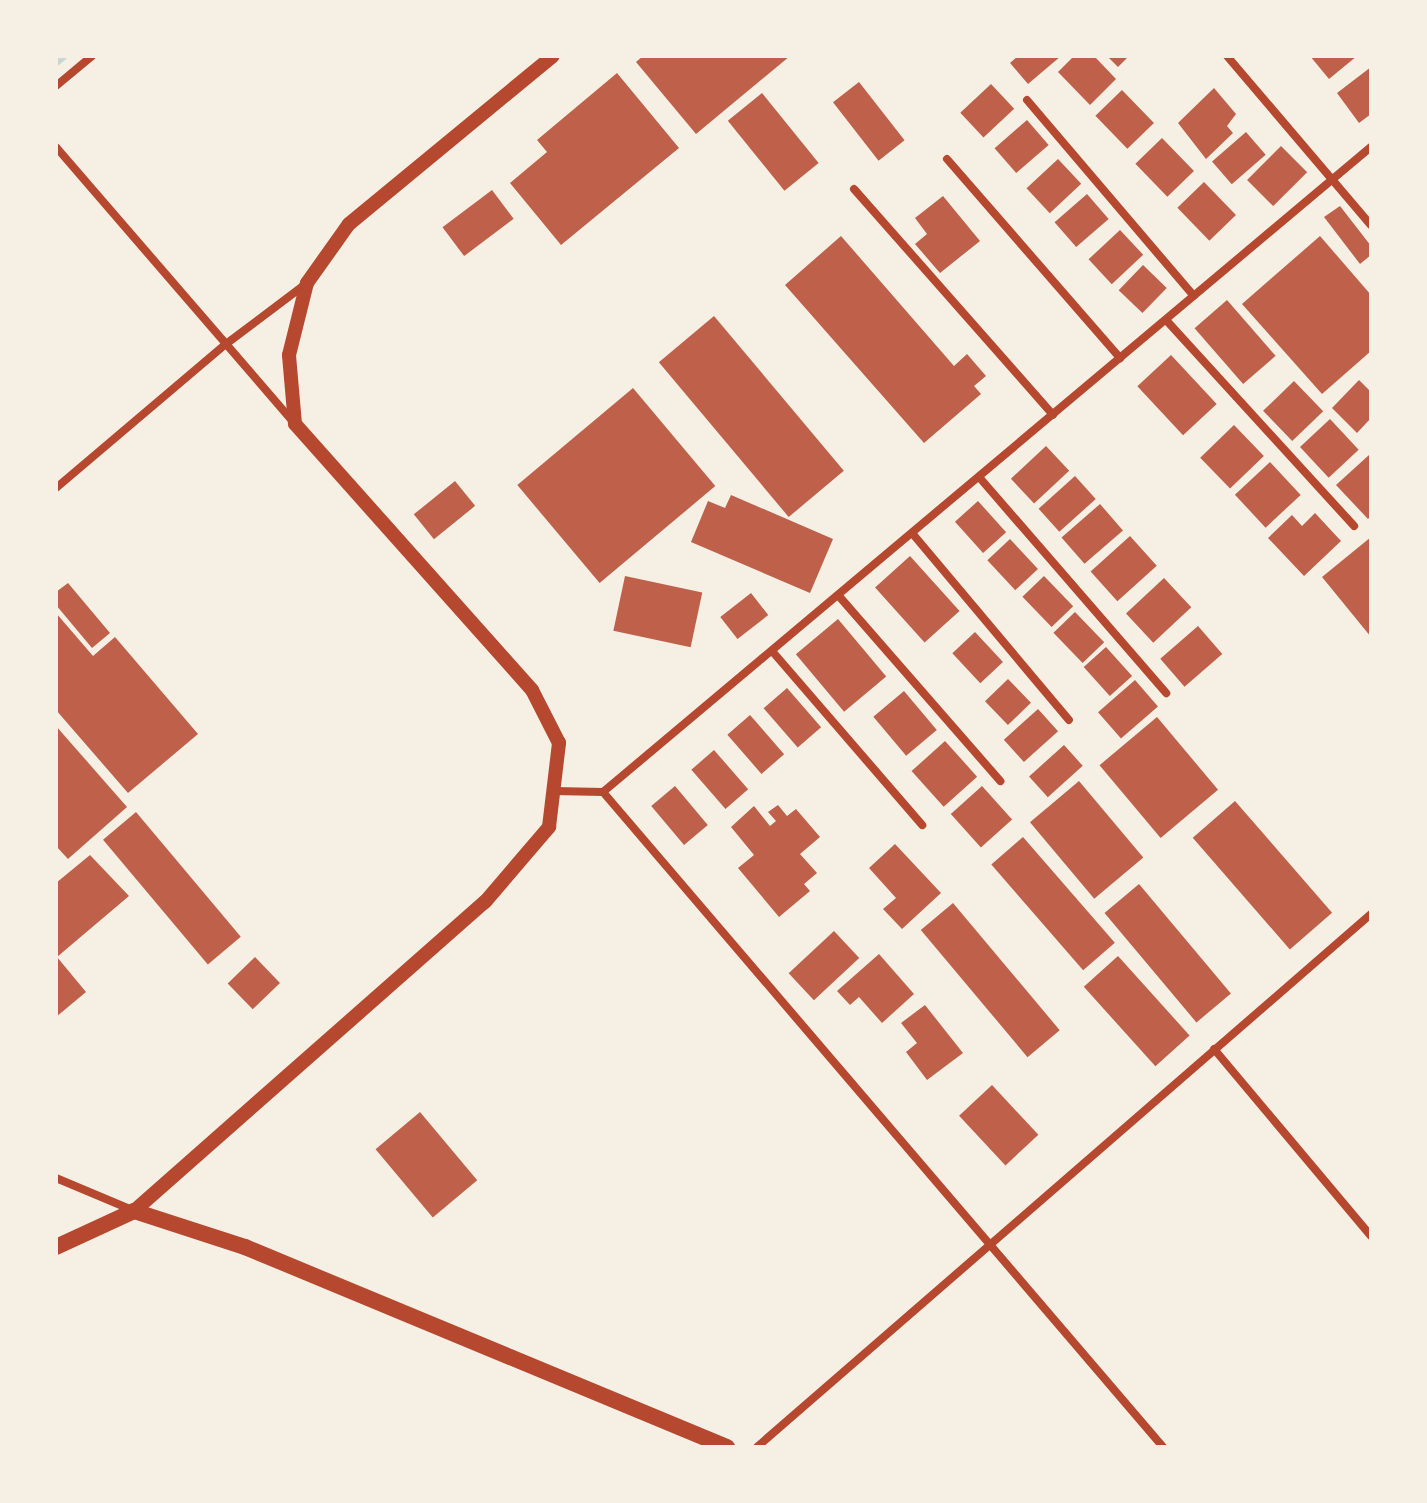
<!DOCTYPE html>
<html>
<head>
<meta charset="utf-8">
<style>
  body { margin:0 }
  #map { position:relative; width:1427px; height:1503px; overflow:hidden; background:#f6efe4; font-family:"Noto Sans",sans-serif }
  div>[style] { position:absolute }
  .stream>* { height:10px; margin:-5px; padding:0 5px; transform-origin:5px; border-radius:5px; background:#c9d6d2 }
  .building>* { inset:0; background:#bf614a; transform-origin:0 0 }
  .minor>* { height:8px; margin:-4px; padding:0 4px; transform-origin:4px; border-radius:4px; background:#b5482f }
  .tertiary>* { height:14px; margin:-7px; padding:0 7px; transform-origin:7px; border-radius:7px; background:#b5482f }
  .secondary>* { height:16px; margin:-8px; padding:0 8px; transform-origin:8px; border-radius:8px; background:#b5482f }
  span { translate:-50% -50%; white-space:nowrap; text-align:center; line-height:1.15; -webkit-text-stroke:8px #f6efe4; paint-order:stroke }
  .frame { position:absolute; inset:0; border:58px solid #f6efe4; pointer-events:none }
</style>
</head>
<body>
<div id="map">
  <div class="stream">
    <div style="left:56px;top:61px;width:8px;rotate:-40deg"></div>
  </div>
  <div class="building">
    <div style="clip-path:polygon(643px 56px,790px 56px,696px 134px,636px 62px)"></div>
    <div style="clip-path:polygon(1018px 56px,1061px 56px,1028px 84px,1010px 63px)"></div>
    <div style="clip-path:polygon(1074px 56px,1094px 56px,1116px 79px,1090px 105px,1058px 72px)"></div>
    <div style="clip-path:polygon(1107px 56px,1129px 56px,1118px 67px)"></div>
    <div style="clip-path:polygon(1310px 56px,1357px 56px,1329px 79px)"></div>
    <div style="clip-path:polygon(1371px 67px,1371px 114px,1359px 123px,1337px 93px)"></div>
    <div style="clip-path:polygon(617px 73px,679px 148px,561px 245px,510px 183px,547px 152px,537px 140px)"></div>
    <div style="left:859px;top:82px;width:74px;height:33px;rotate:52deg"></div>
    <div style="left:991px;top:84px;width:34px;height:42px;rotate:47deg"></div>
    <div style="clip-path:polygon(1214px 88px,1236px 114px,1227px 126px,1233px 133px,1206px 159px,1178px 123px)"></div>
    <div style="left:1122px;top:90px;width:46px;height:37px;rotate:46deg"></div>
    <div style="left:762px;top:93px;width:90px;height:44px;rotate:51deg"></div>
    <div style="left:1027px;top:120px;width:33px;height:43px;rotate:49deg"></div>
    <div style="left:1246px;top:132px;width:30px;height:45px;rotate:49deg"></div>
    <div style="left:1162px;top:138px;width:46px;height:37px;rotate:46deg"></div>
    <div style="left:1281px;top:146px;width:37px;height:48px;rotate:45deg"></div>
    <div style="left:1058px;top:159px;width:34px;height:43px;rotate:47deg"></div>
    <div style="left:1204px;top:182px;width:46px;height:37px;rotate:46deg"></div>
    <div style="left:492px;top:190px;width:36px;height:62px;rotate:53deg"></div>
    <div style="left:1087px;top:194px;width:33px;height:43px;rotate:49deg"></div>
    <div style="clip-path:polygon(943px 196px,980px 241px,940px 273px,915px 244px,927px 234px,915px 218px)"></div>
    <div style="clip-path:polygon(1340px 206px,1371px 246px,1371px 255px,1360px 264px,1324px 217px)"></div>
    <div style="left:1120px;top:230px;width:34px;height:43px;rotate:47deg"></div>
    <div style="clip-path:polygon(841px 236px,954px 366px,967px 354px,986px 376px,974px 386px,981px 394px,924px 443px,785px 285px)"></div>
    <div style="clip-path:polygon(1320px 236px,1371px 295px,1371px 351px,1322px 394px,1242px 304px)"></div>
    <div style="left:1143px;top:265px;width:33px;height:35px;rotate:44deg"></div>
    <div style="left:1227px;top:300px;width:74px;height:43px;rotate:49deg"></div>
    <div style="left:714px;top:316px;width:202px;height:72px;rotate:50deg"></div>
    <div style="left:1171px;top:355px;width:67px;height:46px;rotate:47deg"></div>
    <div style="clip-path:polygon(1359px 380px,1371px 392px,1371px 418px,1357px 433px,1332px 408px)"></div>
    <div style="left:1294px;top:381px;width:42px;height:43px;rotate:46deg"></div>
    <div style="left:633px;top:388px;width:128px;height:151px;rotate:50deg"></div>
    <div style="left:1330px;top:419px;width:42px;height:41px;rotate:47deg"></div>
    <div style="left:1234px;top:425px;width:43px;height:47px;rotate:46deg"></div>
    <div style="left:1046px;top:446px;width:34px;height:48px;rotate:47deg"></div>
    <div style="clip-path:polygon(1369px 455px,1371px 516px,1368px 519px,1336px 485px)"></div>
    <div style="left:1270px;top:462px;width:45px;height:48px;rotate:47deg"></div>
    <div style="left:1075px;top:476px;width:31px;height:49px;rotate:48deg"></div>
    <div style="left:455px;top:481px;width:32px;height:53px;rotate:51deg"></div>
    <div style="clip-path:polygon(731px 495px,833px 539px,810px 593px,691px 542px,708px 501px,725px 508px)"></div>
    <div style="left:978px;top:501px;width:42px;height:31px;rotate:48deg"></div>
    <div style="left:1100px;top:504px;width:35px;height:51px;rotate:49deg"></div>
    <div style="clip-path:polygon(1315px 513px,1341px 541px,1304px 576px,1268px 538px,1292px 515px,1302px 526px)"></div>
    <div style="left:1130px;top:536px;width:40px;height:53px;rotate:48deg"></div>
    <div style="clip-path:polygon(1371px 537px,1371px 637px,1322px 577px)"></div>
    <div style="left:1010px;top:539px;width:41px;height:31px;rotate:47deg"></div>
    <div style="left:910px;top:556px;width:74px;height:47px;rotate:48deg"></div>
    <div style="left:625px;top:576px;width:79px;height:56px;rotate:12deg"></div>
    <div style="left:1044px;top:576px;width:42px;height:30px;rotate:46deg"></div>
    <div style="left:1164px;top:578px;width:40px;height:52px;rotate:47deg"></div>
    <div style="clip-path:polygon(68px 583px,110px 633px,92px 648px,56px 605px,56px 592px)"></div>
    <div style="left:751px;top:593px;width:28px;height:39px;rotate:52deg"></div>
    <div style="left:1075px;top:612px;width:42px;height:30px;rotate:46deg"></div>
    <div style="clip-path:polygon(56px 613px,93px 656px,115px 637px,198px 734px,128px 793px,56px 710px)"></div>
    <div style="left:838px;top:619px;width:75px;height:55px;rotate:50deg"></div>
    <div style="left:1198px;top:626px;width:37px;height:50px;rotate:49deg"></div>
    <div style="left:975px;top:632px;width:41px;height:31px;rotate:47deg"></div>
    <div style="left:1106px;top:647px;width:39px;height:30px;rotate:48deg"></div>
    <div style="left:1008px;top:679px;width:33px;height:32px;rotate:46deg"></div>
    <div style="left:1135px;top:680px;width:35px;height:49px;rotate:49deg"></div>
    <div style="left:787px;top:688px;width:52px;height:31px;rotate:49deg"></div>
    <div style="left:904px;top:691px;width:51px;height:40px;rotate:50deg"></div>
    <div style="left:1038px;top:709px;width:30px;height:46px;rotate:48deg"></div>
    <div style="left:750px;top:715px;width:52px;height:30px;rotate:49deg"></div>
    <div style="left:1157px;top:717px;width:95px;height:75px;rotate:50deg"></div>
    <div style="clip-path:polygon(56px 726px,127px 807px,68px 859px,56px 846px)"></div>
    <div style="left:945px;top:741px;width:48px;height:45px;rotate:48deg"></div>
    <div style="left:1064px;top:745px;width:28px;height:47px;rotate:48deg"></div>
    <div style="left:714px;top:750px;width:52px;height:30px;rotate:49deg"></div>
    <div style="left:1079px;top:781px;width:100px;height:64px;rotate:50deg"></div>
    <div style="left:675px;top:786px;width:51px;height:31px;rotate:50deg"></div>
    <div style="left:982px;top:786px;width:45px;height:42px;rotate:48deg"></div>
    <div style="left:1235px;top:801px;width:148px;height:56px;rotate:49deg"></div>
    <div style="clip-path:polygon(778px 805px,787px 816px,796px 809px,820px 837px,800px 854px,817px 873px,804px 884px,810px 891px,779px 917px,738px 868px,754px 855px,731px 827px,754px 806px,770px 826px,776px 821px,768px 812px)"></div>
    <div style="left:136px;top:812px;width:163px;height:43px;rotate:50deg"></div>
    <div style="left:1023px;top:837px;width:140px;height:42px;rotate:49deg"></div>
    <div style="clip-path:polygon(895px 844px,941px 893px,902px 929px,883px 909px,896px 898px,869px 868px)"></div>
    <div style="clip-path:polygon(90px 855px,129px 896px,57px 957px,86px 992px,56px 1017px,56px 883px)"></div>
    <div style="left:1139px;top:884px;width:143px;height:45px;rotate:50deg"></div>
    <div style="left:953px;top:903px;width:166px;height:42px;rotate:50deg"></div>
    <div style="left:834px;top:931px;width:37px;height:62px;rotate:47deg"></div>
    <div style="clip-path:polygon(879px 954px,914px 994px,882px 1023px,859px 997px,850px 1005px,837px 991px)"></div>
    <div style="left:1118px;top:956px;width:107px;height:46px;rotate:48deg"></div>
    <div style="left:255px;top:957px;width:36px;height:38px;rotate:46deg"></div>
    <div style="clip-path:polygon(925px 1005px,963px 1053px,927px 1080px,906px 1052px,917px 1043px,901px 1023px)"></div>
    <div style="left:992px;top:1085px;width:68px;height:45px;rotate:47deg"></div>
    <div style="left:420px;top:1112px;width:89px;height:58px;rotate:50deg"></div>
  </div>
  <div class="minor">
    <div style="left:1227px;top:56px;width:222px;rotate:49.6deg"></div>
    <div style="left:56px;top:86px;width:47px;rotate:-39.8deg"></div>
    <div style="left:1027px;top:100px;width:257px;rotate:49.6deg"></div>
    <div style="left:56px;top:147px;width:364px;rotate:49.2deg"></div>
    <div style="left:947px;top:159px;width:264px;rotate:49deg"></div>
    <div style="left:854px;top:189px;width:301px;rotate:48.6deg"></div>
    <div style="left:1166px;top:320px;width:279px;rotate:47.6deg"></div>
    <div style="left:979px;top:477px;width:286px;rotate:49.1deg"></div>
    <div style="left:56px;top:488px;width:223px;rotate:-40.3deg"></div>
    <div style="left:226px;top:344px;width:101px;rotate:-37deg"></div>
    <div style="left:912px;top:533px;width:244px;rotate:50deg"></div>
    <div style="left:838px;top:595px;width:247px;rotate:48.9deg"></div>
    <div style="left:772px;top:651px;width:230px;rotate:49.2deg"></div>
    <div style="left:554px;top:791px;width:49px;rotate:1.2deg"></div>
    <div style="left:603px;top:792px;width:862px;rotate:49.47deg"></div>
    <div style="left:603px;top:792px;width:1003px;rotate:-40.03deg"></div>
    <div style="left:1214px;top:1049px;width:244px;rotate:50deg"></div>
    <div style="left:56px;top:1178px;width:82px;rotate:22.8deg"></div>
    <div style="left:757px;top:1447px;width:813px;rotate:-40.96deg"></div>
  </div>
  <div class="tertiary">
    <div style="left:134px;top:1211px;width:468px;rotate:-41.4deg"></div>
    <div style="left:485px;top:902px;width:99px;rotate:-49.5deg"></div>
    <div style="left:549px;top:827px;width:85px;rotate:-83.2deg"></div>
    <div style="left:559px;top:743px;width:59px;rotate:-117deg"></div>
    <div style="left:532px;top:690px;width:356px;rotate:-131.7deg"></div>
    <div style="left:295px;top:424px;width:69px;rotate:-95deg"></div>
    <div style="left:289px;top:355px;width:74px;rotate:-76deg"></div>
    <div style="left:307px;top:283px;width:72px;rotate:-54.6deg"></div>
    <div style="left:349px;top:224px;width:264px;rotate:-39.5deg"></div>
  </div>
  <div class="secondary">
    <div style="left:56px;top:1247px;width:86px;rotate:-24.8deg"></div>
    <div style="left:134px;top:1211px;width:117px;rotate:18deg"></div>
    <div style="left:245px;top:1247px;width:522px;rotate:22.54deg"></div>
  </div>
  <div class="frame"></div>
</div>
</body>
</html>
